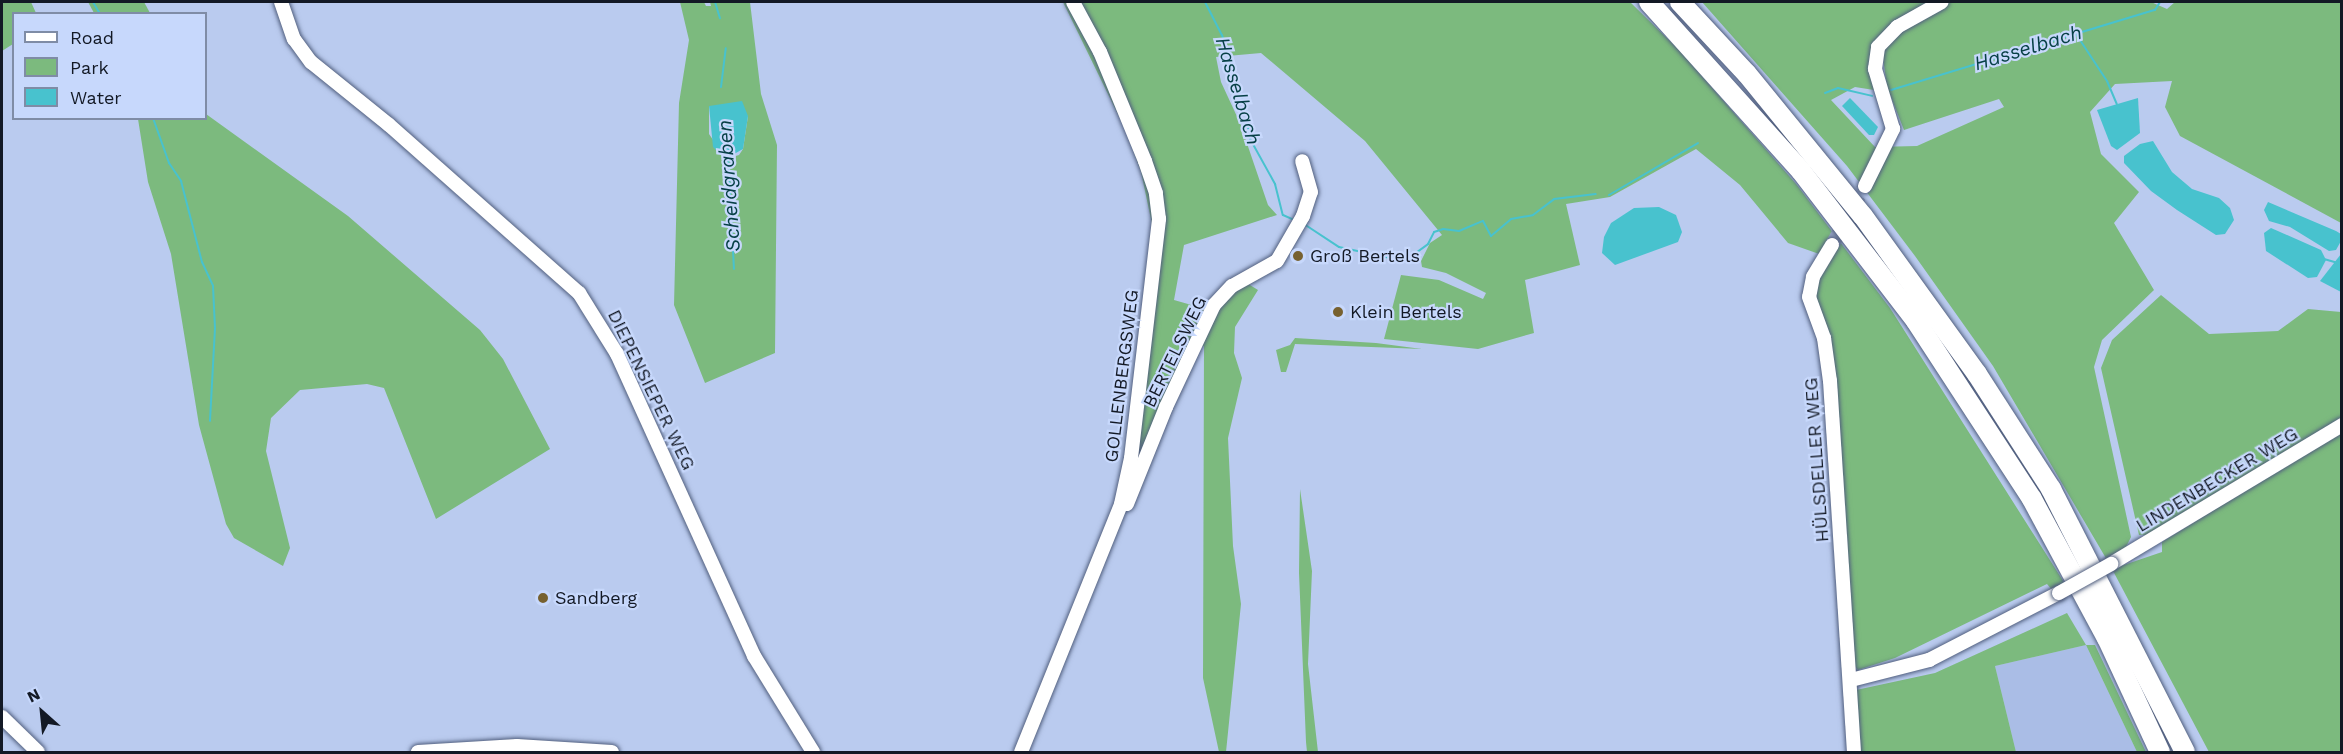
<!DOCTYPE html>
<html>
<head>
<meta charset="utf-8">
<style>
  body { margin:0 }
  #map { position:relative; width:2343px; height:754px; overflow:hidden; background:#bacbef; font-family:"Work Sans",sans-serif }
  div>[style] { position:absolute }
  .built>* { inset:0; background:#aabde6 }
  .green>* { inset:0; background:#7cba7e }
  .water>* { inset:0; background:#48c2ce }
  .stream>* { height:2px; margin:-1px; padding:0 1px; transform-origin:1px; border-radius:1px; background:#48c2ce }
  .minor-tunnel>* { height:14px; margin-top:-7px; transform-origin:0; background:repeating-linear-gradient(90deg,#99a7c7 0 14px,transparent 0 21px) }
  .roads { filter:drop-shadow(0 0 2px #515f7e) drop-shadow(0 0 2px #515f7e) }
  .minor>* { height:14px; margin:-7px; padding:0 7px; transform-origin:7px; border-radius:7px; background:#fff }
  .highway>* { height:20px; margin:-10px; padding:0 10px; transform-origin:10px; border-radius:10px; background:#fff }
  .bridges { filter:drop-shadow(0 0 2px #515f7e) drop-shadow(0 0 2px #515f7e) }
  .minor-bridge>* { height:14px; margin:-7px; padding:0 7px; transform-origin:7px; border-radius:7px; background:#fff }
  .dots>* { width:16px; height:16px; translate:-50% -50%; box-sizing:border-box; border:3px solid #c7d8fc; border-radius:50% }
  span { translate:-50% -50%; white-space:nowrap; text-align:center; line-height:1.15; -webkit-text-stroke:4.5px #c7d8fc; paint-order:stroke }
  .poi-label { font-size:18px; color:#131925 }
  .left { translate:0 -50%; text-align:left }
  .street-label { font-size:18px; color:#131925 }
  .water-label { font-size:20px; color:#074046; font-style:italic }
  .frame { position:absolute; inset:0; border:3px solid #131925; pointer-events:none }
  .legend { position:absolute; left:12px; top:12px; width:195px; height:108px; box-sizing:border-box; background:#c7d8fc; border:2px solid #7f8ca6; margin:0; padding:8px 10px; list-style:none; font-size:18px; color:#131925 }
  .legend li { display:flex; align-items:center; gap:12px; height:30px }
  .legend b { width:30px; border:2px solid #7f8ca6 }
  .north { position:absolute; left:12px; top:682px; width:60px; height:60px; -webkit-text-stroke:4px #c7d8fc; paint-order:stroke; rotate:333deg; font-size:16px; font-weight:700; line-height:24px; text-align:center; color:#131925 }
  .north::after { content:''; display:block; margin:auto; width:21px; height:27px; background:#131925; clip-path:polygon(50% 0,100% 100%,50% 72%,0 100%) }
</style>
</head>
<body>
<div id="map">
  <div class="built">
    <div style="clip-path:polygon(2086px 645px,2137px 752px,2016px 752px,1995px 666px)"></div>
  </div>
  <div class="green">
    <div style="clip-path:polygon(2px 2px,31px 2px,36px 13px,14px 14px,13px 44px,2px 51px)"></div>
    <div style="clip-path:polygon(88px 2px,144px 2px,150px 13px,94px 13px)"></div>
    <div style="clip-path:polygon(evenodd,680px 2px,704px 2px,706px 6px,711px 6px,710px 2px,750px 2px,761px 94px,777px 145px,775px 353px,705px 383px,674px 305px,679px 103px,689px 40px,680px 2px,709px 106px,748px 116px,743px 149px,739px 155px,726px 159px,709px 134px,709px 106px)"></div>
    <div style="clip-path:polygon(1063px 2px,1071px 2px,1148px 175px,1157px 221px,1152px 224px,1141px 172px,1126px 131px)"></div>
    <div style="clip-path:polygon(1075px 2px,1630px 2px,1679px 50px,1797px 185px,1890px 308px,2067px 587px,2053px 591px,2047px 584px,1895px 658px,1858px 670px,1853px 664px,1845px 521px,1813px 294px,1822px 255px,1788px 243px,1740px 185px,1696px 149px,1610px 197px,1566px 204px,1580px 265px,1525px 280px,1534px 333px,1478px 349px,1384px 339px,1401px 275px,1439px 280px,1483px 299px,1486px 293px,1446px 273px,1422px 267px,1421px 261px,1430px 243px,1442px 235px,1365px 141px,1261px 53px,1216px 57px,1221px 82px,1240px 123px,1268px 205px,1277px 215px,1184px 245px,1174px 300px,1209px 310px,1131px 491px,1159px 203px)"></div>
    <div style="clip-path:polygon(1702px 2px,1934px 2px,1883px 33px,1874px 90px,1855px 87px,1831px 100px,1875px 147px,1917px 146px,2004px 107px,1999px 99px,1904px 130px,1887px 87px,1882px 51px,1893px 34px,1951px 2px,2151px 2px,2167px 9px,2175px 2px,2341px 2px,2341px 223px,2180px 136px,2165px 107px,2172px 81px,2115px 84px,2090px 112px,2101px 154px,2139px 192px,2114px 223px,2154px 290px,2102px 340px,2094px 367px,2131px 537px,2124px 551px,2107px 560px,1993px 366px,1915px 256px,1847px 166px)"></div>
    <div style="clip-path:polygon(206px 114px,348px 216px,480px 330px,503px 359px,550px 449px,436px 519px,384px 388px,367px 384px,300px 390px,271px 418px,266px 451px,290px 548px,283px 566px,234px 538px,226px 524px,199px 425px,171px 254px,148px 182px,138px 119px,206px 118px)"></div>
    <div style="clip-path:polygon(1245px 282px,1258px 290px,1235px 327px,1234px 353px,1242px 378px,1228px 438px,1233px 546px,1241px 604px,1226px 752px,1219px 752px,1203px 678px,1204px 346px,1196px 348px,1224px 298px)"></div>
    <div style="clip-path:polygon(2161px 295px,2209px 334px,2278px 331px,2308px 309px,2341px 312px,2341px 421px,2152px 535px,2139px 535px,2101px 368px,2112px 340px)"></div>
    <div style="clip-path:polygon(1295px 338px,1376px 343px,1422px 349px,1295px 344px,1286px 372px,1281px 372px,1276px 350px,1290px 345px)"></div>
    <div style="clip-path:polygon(2341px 432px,2341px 752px,2209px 752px,2112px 569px,2162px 552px,2162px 542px)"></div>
    <div style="clip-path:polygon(1300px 489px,1312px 571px,1308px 664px,1318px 752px,1307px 752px,1306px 742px,1299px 573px)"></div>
    <div style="clip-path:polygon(2067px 613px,2086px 645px,2095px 645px,2146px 752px,2137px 752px,2086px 645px,1995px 666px,2016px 752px,1858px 752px,1856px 690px,1935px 673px)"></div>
  </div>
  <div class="water">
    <div style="clip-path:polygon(1850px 98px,1878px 127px,1874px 135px,1869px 135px,1842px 106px)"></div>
    <div style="clip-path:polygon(2138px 98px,2140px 133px,2117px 150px,2111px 146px,2097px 110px)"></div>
    <div style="clip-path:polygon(742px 101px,748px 116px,743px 149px,725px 159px,713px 147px,709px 106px)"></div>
    <div style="clip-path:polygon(2153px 141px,2172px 172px,2192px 189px,2219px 198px,2230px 208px,2234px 220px,2225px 234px,2216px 235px,2177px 210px,2151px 191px,2124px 163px,2124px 156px,2140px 144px)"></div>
    <div style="clip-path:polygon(2268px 202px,2336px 231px,2341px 234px,2341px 241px,2336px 250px,2329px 251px,2290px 227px,2269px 221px,2264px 210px)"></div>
    <div style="clip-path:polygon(1659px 207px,1676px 215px,1682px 232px,1678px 242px,1615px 265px,1602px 253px,1604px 237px,1611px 223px,1634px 208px)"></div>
    <div style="clip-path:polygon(2271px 228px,2321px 250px,2326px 260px,2317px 277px,2308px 278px,2266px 251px,2264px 233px)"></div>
    <div style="clip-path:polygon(2341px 254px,2341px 292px,2320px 281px)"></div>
  </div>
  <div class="stream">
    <div style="left:93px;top:2px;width:14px;rotate:60deg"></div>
    <div style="left:715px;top:2px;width:17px;rotate:73deg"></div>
    <div style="left:1205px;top:2px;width:37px;rotate:63deg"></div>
    <div style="left:1222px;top:35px;width:83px;rotate:72.4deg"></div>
    <div style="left:1247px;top:114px;width:23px;rotate:85deg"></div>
    <div style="left:1249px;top:137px;width:54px;rotate:61deg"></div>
    <div style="left:1275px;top:184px;width:32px;rotate:76deg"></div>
    <div style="left:1283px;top:215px;width:12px;rotate:24deg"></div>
    <div style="left:2076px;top:34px;width:56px;rotate:56.6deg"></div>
    <div style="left:2107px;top:81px;width:25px;rotate:67deg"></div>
    <div style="left:721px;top:87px;width:39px;rotate:-83deg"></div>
    <div style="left:1891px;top:90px;width:276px;rotate:-16.9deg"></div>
    <div style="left:2155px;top:10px;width:9px;rotate:-58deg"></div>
    <div style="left:1825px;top:93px;width:14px;rotate:-21deg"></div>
    <div style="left:1838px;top:88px;width:35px;rotate:13deg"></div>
    <div style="left:153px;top:118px;width:48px;rotate:70.4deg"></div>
    <div style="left:169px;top:163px;width:22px;rotate:56deg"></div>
    <div style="left:181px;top:181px;width:84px;rotate:75.5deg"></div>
    <div style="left:202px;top:262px;width:26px;rotate:65deg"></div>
    <div style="left:213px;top:286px;width:42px;rotate:87.3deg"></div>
    <div style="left:215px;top:328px;width:93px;rotate:93.1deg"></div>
    <div style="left:728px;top:155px;width:114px;rotate:87deg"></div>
    <div style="left:1609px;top:195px;width:103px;rotate:-30.3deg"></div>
    <div style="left:1304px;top:224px;width:42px;rotate:33.3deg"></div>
    <div style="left:1339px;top:247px;width:61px;rotate:12.2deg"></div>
    <div style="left:1399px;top:260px;width:15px;rotate:-20deg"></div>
    <div style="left:1413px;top:255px;width:19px;rotate:-36deg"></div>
    <div style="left:1428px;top:244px;width:13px;rotate:-63deg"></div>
    <div style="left:1434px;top:232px;width:9px;rotate:-18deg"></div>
    <div style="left:1443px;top:229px;width:16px;rotate:7deg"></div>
    <div style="left:1459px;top:231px;width:26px;rotate:-23deg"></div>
    <div style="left:1483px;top:221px;width:17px;rotate:62deg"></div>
    <div style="left:1491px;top:236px;width:26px;rotate:-40deg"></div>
    <div style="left:1511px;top:219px;width:22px;rotate:-10deg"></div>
    <div style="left:1533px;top:215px;width:26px;rotate:-37deg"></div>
    <div style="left:1554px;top:199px;width:42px;rotate:-6.8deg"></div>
    <div style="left:2324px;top:259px;width:19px;rotate:16deg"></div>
  </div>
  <div class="minor-tunnel">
    <div style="left:1832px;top:245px;width:68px;rotate:-60.8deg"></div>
  </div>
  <div class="roads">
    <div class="minor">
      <div style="left:281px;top:2px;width:39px;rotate:71deg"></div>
      <div style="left:294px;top:39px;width:29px;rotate:54deg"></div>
      <div style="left:311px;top:62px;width:100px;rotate:38.9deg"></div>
      <div style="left:389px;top:125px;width:254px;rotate:41.5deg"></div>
      <div style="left:579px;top:293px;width:72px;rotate:58.1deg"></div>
      <div style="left:617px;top:354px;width:332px;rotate:65.6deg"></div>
      <div style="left:754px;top:656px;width:113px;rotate:58.4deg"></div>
      <div style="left:1865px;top:186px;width:64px;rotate:-63.8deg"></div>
      <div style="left:1893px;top:129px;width:63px;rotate:-106.7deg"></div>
      <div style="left:1875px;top:69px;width:22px;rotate:-82deg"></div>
      <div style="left:1878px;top:47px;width:28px;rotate:-46deg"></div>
      <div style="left:1897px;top:27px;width:51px;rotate:-29.1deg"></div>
      <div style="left:1832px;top:245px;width:37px;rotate:121deg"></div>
      <div style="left:1813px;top:277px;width:20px;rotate:101deg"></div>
      <div style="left:1809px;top:297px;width:44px;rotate:69.9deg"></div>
      <div style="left:1824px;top:338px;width:43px;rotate:82.1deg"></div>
      <div style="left:1830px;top:381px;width:372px;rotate:86.3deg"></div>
      <div style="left:1127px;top:504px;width:105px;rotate:-68.1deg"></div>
      <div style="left:1166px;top:407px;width:113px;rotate:-64.8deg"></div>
      <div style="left:1214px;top:305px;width:26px;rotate:-47deg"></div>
      <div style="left:1232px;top:286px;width:51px;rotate:-29.1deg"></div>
      <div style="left:1277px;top:261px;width:52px;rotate:-60deg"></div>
      <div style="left:1303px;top:216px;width:25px;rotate:-72deg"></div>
      <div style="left:1311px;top:192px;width:32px;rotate:-106deg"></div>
      <div style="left:2111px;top:564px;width:270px;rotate:-31deg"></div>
      <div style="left:1851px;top:680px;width:81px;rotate:-14.4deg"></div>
      <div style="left:1929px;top:660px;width:146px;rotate:-27.3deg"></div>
      <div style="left:2px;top:717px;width:50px;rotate:44.2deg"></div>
      <div style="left:418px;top:752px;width:99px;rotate:-3.5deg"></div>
      <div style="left:517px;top:746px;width:95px;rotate:3.6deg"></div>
      <div style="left:1021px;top:752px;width:267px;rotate:-68deg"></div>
      <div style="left:1121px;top:504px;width:47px;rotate:-77.7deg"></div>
      <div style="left:1131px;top:458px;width:241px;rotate:-83.3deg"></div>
      <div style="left:1159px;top:219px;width:26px;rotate:-97deg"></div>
      <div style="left:1156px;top:193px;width:34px;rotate:-109deg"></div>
      <div style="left:1145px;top:161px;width:118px;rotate:-112.4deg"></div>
      <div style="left:1100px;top:52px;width:57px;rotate:-118.4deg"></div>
    </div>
    <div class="highway">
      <div style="left:1649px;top:2px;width:227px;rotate:48deg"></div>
      <div style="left:1801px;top:171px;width:189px;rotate:52.5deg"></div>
      <div style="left:1916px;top:321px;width:212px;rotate:56.9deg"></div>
      <div style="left:2032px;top:499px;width:158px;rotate:61.7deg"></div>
      <div style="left:2107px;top:638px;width:126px;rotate:65.1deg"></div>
      <div style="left:1680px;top:2px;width:98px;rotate:47.1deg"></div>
      <div style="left:1747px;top:74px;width:183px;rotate:50.8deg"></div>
      <div style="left:1863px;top:216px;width:195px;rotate:54.2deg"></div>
      <div style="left:1977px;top:374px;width:137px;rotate:57.2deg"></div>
      <div style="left:2051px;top:489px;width:295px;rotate:63deg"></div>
    </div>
  </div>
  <div class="bridges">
    <div class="minor-bridge">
      <div style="left:2059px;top:593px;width:60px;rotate:-29.1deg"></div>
    </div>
  </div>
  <div class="dots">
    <div style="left:1298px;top:256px;background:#776130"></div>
    <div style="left:1338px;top:312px;background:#776130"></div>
    <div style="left:543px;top:598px;background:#776130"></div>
  </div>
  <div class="poi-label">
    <span class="left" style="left:1310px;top:256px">Groß Bertels</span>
    <span class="left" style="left:1350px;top:312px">Klein Bertels</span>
    <span class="left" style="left:555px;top:598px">Sandberg</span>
  </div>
  <div class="street-label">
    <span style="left:1175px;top:352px;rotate:-64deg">BERTELSWEG</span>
    <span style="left:1122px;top:376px;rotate:-83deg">GOLLENBERGSWEG</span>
    <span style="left:651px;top:390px;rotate:64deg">DIEPENSIEPER WEG</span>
    <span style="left:1817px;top:460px;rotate:-94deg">HÜLSDELLER WEG</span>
    <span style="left:2217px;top:480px;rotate:-31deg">LINDENBECKER WEG</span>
  </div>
  <div class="water-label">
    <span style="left:2028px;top:48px;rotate:-17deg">Hasselbach</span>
    <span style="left:1238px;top:91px;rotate:73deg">Hasselbach</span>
    <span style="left:729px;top:186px;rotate:-94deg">Scheidgraben</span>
  </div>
  <div class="frame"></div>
  <ul class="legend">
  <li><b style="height:8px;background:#fff"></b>Road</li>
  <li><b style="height:16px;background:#7cba7e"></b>Park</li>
  <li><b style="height:16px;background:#48c2ce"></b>Water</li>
  </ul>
  <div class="north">N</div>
</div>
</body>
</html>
